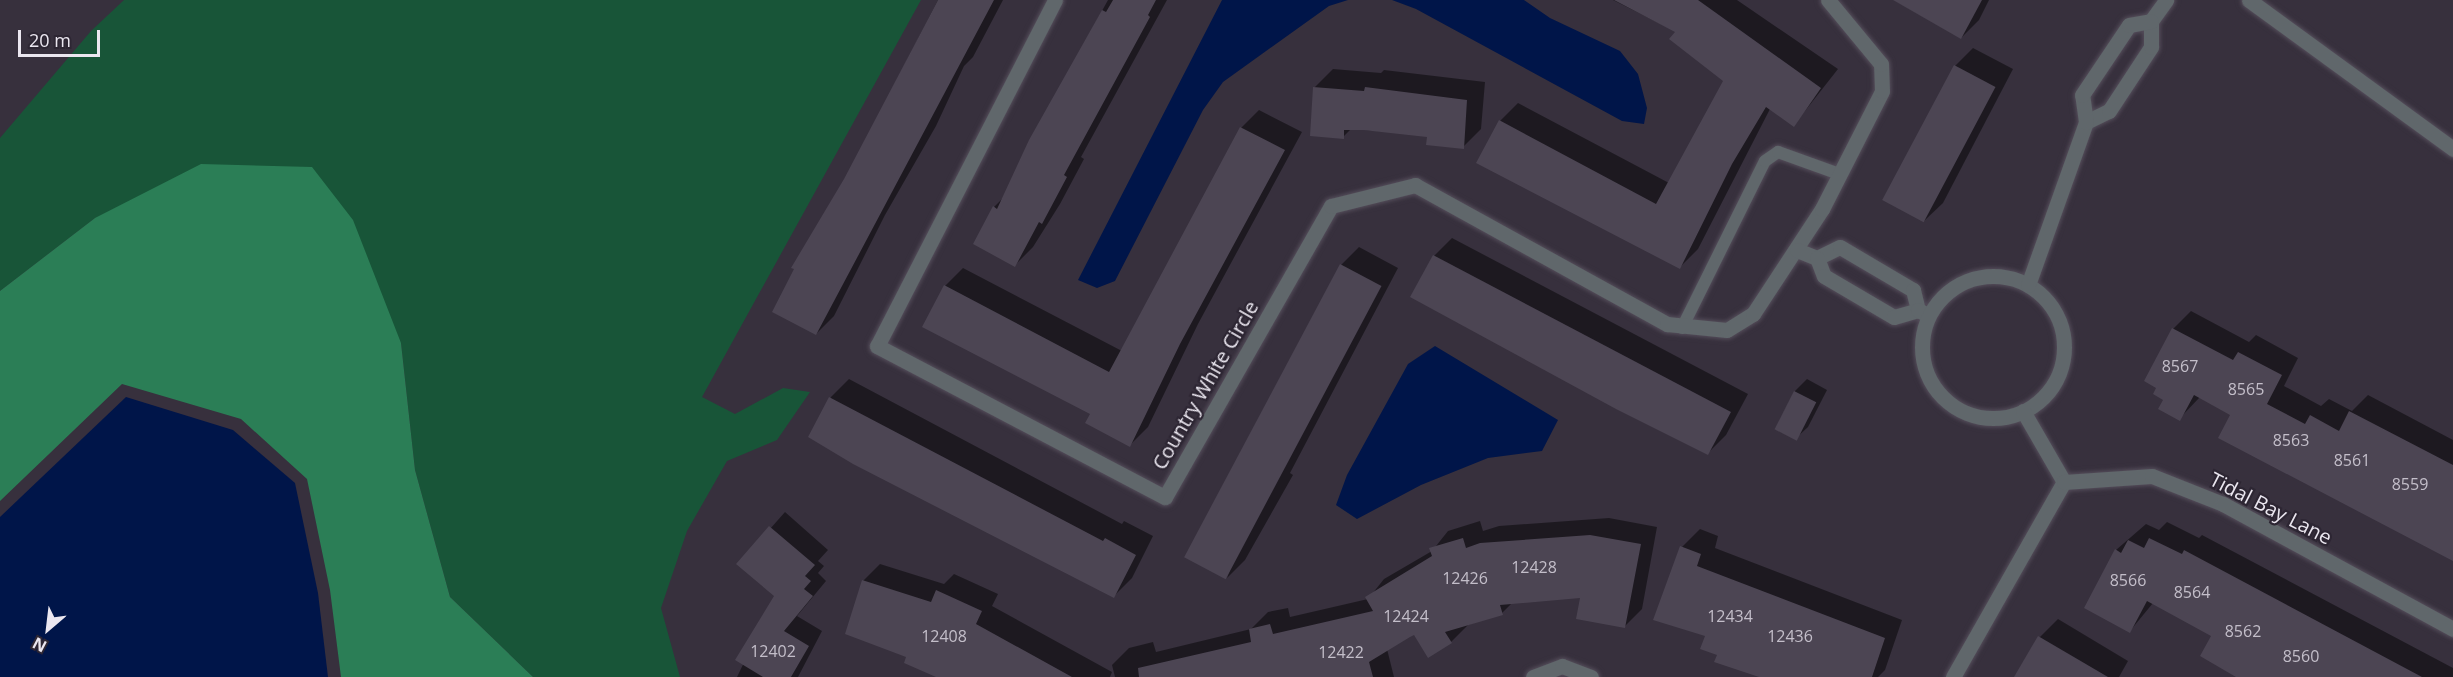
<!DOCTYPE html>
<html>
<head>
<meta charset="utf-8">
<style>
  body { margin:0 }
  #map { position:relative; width:2453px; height:677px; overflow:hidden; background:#37303d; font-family:"Open Sans",sans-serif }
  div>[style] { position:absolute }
  .green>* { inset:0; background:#185538 }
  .forest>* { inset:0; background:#2b7e56 }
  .water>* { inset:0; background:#001549 }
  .shadow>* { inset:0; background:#0007 }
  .building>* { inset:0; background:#4c4553; transform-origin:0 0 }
  .roads { filter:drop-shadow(0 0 2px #544d5a) drop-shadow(0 0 2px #544d5a) }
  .service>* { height:12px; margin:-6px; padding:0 6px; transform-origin:6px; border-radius:6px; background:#60676b }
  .minor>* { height:15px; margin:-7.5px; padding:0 7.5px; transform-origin:7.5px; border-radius:7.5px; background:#60676b }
  .minor>.ring { margin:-7.5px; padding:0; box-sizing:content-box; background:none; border:15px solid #60676b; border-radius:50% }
  .tertiary>* { height:15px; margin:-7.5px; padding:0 7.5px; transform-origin:7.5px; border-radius:7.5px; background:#60676b }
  span { translate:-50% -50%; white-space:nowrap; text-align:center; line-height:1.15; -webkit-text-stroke:4.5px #2d2633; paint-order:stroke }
  .number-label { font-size:16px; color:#c3bec9 }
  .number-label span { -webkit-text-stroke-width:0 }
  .street-label { font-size:20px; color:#ebe7f0 }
  .north { position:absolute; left:18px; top:599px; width:60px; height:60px; -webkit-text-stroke:4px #2d2633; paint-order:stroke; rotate:208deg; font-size:16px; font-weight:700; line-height:24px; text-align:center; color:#ebe7f0 }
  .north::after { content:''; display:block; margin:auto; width:21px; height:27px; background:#ebe7f0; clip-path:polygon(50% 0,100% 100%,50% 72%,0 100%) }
  .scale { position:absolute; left:18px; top:30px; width:82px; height:27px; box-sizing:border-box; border:3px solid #ebe7f0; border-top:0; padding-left:8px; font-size:18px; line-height:21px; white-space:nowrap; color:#ebe7f0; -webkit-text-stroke:4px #2d2633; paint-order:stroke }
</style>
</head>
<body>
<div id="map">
  <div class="green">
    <div style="clip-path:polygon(124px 0,921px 0,702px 397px,735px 414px,783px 388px,810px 392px,777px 440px,727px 461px,687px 531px,661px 608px,680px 677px,533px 677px,450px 597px,415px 470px,401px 343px,95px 218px,0 291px,0 138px,91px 31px)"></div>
  </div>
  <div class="forest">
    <div style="clip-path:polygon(201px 164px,312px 167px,353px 220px,401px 343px,415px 470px,450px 597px,533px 677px,341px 677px,330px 590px,307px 479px,241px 419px,122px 384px,0 501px,0 291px,95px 218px)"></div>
  </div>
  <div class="water">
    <div style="clip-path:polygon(1222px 0,1348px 0,1329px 6px,1223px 82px,1203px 110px,1115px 281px,1097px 288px,1078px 280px)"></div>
    <div style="clip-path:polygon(1392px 0,1524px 0,1550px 18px,1620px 51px,1638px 74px,1647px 108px,1644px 124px,1622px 121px,1416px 9px)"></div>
    <div style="clip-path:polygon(1435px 346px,1558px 420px,1542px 451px,1488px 458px,1421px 485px,1357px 519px,1336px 505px,1347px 475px,1408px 364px)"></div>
    <div style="clip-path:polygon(126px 397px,233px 430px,295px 483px,318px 593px,328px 677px,0 677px,0 517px)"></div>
  </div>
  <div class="shadow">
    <div style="clip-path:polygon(938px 0,1003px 0,973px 57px,964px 66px,936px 126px,885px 215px,834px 316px,816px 334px,845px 180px)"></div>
    <div style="clip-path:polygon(1108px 0,1167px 0,1081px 157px,1084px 159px,1060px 204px,1033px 247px,1015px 265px,994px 207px,1004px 197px,1030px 141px)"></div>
    <div style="clip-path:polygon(1613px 0,1737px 0,1838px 69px,1794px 125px,1770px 109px,1698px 249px,1680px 267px,1478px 162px,1500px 121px,1518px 103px,1669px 183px,1725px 81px,1677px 32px)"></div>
    <div style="clip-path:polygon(1894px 0,1989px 0,1979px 20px,1961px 38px)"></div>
    <div style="clip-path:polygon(1973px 48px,2013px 69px,1943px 203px,1924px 221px,1955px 66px)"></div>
    <div style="clip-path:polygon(1333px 69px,1381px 73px,1384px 70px,1485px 82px,1481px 129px,1463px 147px,1428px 135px,1351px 129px,1343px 137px,1314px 88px)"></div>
    <div style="clip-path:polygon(1259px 110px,1302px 132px,1198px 324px,1148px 427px,1130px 445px,945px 286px,963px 268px,1122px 351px,1241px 128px)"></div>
    <div style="clip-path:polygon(1452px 238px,1748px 394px,1726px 435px,1708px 453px,1434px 256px)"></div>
    <div style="clip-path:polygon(1359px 247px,1398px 268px,1290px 473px,1293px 475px,1245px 560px,1227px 578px,1341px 265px)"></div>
    <div style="clip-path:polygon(2191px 311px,2249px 342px,2256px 335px,2298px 358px,2284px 386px,2321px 406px,2329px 399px,2352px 411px,2368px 395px,2453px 440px,2453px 560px,2232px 414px,2200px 397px,2179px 419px,2165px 399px,2173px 329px)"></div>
    <div style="clip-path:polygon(849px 379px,1122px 524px,1124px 521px,1153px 536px,1132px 578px,1114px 596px,810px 436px,831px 397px)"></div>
    <div style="clip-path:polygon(1807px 379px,1827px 390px,1808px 427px,1795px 439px,1775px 429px,1795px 391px)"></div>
    <div style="clip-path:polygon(785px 512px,828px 550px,818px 561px,824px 566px,818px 573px,826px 581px,797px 616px,822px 631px,798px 677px,737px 677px,776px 596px,739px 564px)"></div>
    <div style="clip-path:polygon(1609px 518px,1657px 527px,1642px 609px,1625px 626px,1582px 596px,1513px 602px,1502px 613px,1468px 625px,1451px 642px,1415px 633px,1387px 649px,1394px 677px,1115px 677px,1112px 665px,1129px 648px,1153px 642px,1156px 652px,1251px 629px,1268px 612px,1288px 608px,1290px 617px,1368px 599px,1384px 579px,1432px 551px,1448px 531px,1480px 521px,1483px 531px,1499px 526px)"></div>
    <div style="clip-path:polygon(2167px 522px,2199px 538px,2202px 535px,2453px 668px,2453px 677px,2240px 677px,2213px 635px,2153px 603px,2130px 631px,2116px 550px,2146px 524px,2159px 530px)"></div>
    <div style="clip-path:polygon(1700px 529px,1718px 536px,1715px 548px,1902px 620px,1885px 670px,1878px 677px,1760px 677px,1719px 654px,1707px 635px,1682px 547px)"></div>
    <div style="clip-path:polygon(880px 564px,944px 584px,954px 574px,998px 594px,992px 606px,1112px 672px,1110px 677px,959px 677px,908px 656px,863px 581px)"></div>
    <div style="clip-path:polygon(2058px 619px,2128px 661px,2119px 677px,2016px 677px,2040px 637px)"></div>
  </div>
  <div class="building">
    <div style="clip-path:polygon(938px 0,994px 0,816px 335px,772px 312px,794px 269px,791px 268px,844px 179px)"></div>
    <div style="clip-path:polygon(1113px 0,1156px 0,1148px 15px,1150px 17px,1064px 175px,1067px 177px,1042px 224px,1039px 222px,1015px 267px,973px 244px,993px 206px,997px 209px,1029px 140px,1102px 10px,1106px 12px)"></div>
    <div style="clip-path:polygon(1614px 0,1698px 0,1821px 88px,1794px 127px,1766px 107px,1732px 164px,1680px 269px,1476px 163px,1499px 120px,1656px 204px,1723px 81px,1669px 39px,1675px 32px)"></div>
    <div style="clip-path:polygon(1893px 0,1982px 0,1961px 39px)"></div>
    <div style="left:1954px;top:65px;width:47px;height:153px;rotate:28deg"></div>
    <div style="clip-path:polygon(1313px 87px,1364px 91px,1365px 87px,1467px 100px,1464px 149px,1426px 145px,1427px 137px,1363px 130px,1344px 130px,1344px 139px,1310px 136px)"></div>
    <div style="clip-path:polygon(1240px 127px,1285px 150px,1180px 344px,1130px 447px,1085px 423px,1090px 414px,922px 327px,944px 285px,1109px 372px)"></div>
    <div style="clip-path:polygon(1433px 255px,1731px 412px,1708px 455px,1616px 409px,1410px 297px)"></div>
    <div style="left:1340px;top:264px;width:47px;height:332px;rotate:28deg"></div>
    <div style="clip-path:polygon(2172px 328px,2233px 360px,2238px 352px,2282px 375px,2267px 404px,2305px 424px,2310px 415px,2339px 431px,2349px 411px,2453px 465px,2453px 561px,2218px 438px,2230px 415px,2194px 395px,2180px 421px,2158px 409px,2163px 400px,2153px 394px,2156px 388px,2144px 381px)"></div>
    <div style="left:1794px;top:391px;width:25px;height:43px;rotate:27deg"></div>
    <div style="clip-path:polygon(829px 397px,1103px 541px,1105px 538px,1136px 555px,1114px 598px,853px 464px,808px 437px)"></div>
    <div style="clip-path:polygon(769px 526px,815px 565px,805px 576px,811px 581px,804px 589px,813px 596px,784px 631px,809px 646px,791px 677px,763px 677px,735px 660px,774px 596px,736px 564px)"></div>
    <div style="clip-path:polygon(1590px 535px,1641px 544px,1625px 628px,1576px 619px,1580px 598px,1500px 605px,1503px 615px,1445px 632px,1452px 643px,1428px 658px,1414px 635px,1410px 637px,1369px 662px,1373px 677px,1139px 677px,1138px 668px,1251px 642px,1249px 629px,1270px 624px,1273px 634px,1373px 611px,1365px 597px,1432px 556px,1429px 548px,1463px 538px,1466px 548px,1480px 543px)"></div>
    <div style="clip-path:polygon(2149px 538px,2182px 554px,2184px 550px,2422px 677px,2236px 677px,2200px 656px,2211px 636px,2147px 601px,2130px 633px,2084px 608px,2115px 549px,2121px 553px,2128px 540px,2144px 548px)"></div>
    <div style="clip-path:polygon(1680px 546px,1701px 554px,1697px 566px,1885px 638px,1872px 677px,1759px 677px,1714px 662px,1717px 655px,1700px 649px,1705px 636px,1653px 620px)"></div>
    <div style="clip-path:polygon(862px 580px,931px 602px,936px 590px,982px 611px,976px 624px,1072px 677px,936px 677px,904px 663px,906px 657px,845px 634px)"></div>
    <div style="clip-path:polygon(2038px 636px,2108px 677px,2014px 677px)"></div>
  </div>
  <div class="roads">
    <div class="service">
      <div style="left:1682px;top:328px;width:186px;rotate:-63.6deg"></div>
      <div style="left:1765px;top:161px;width:16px;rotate:-35deg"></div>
      <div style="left:1778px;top:152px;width:65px;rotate:19.8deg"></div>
    </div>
    <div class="minor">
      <div style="left:1055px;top:0;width:389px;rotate:117.2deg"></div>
      <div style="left:877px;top:346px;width:325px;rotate:27.7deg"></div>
      <div style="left:1165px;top:497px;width:335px;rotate:-60.3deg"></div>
      <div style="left:1331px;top:206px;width:87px;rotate:-14deg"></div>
      <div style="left:1415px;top:185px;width:288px;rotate:28.9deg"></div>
      <div style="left:1667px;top:324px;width:60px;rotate:5.7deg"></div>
      <div style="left:1727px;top:330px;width:31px;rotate:-32deg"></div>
      <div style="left:1753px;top:314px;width:126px;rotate:-56.7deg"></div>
      <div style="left:1822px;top:209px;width:132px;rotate:-63deg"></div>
      <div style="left:1882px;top:91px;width:27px;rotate:-92deg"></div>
      <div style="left:1881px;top:64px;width:83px;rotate:-129.6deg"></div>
      <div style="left:2086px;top:122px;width:25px;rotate:-26deg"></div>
      <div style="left:2109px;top:111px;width:77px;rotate:-56.7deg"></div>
      <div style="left:2151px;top:47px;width:26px;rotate:-90deg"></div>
      <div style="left:2151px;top:21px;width:26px;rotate:-54deg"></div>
      <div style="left:1797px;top:250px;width:22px;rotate:22deg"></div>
      <div style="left:1817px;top:258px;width:25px;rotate:-26deg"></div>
      <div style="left:1840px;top:247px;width:85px;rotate:30.5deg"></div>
      <div style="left:1913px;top:290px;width:21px;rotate:76deg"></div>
      <div style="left:1817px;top:258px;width:19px;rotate:69deg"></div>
      <div style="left:1824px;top:276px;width:81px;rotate:30.4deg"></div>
      <div style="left:1894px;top:317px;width:25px;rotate:-16deg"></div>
      <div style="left:1918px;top:310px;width:9px;rotate:27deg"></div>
      <div class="ring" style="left:1922px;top:276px;width:127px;height:127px"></div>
      <div style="left:2028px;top:285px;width:173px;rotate:-70.4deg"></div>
      <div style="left:2086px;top:122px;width:27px;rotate:-98deg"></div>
      <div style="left:2082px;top:95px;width:84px;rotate:-56.1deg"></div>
      <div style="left:2129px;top:25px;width:22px;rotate:-10deg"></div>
      <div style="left:2023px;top:411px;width:82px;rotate:60deg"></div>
      <div style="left:1533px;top:677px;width:31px;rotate:-21deg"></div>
      <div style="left:1562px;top:666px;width:31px;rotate:21deg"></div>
      <div style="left:1953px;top:677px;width:224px;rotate:-60.4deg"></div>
      <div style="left:2064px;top:482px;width:88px;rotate:-3.9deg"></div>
      <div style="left:2152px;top:476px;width:76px;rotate:21.5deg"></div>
      <div style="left:2223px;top:504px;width:262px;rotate:28.5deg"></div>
    </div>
    <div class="tertiary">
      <div style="left:2249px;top:0;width:253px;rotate:36.1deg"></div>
    </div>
  </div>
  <div class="number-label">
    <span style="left:2180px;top:366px">8567</span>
    <span style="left:2246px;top:389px">8565</span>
    <span style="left:2291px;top:440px">8563</span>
    <span style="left:2352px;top:460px">8561</span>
    <span style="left:2410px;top:484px">8559</span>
    <span style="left:1534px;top:567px">12428</span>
    <span style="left:1465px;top:578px">12426</span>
    <span style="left:2128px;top:580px">8566</span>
    <span style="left:2192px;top:592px">8564</span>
    <span style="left:1406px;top:616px">12424</span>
    <span style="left:1730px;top:616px">12434</span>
    <span style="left:2243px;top:631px">8562</span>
    <span style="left:944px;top:636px">12408</span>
    <span style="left:1790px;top:636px">12436</span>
    <span style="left:773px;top:651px">12402</span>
    <span style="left:1341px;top:652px">12422</span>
    <span style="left:2301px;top:656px">8560</span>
  </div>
  <div class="street-label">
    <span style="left:1205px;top:385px;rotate:-60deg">Country White Circle</span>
    <span style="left:2271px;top:508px;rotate:27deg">Tidal Bay Lane</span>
  </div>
  <div class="north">N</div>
  <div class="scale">20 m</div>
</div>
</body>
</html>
